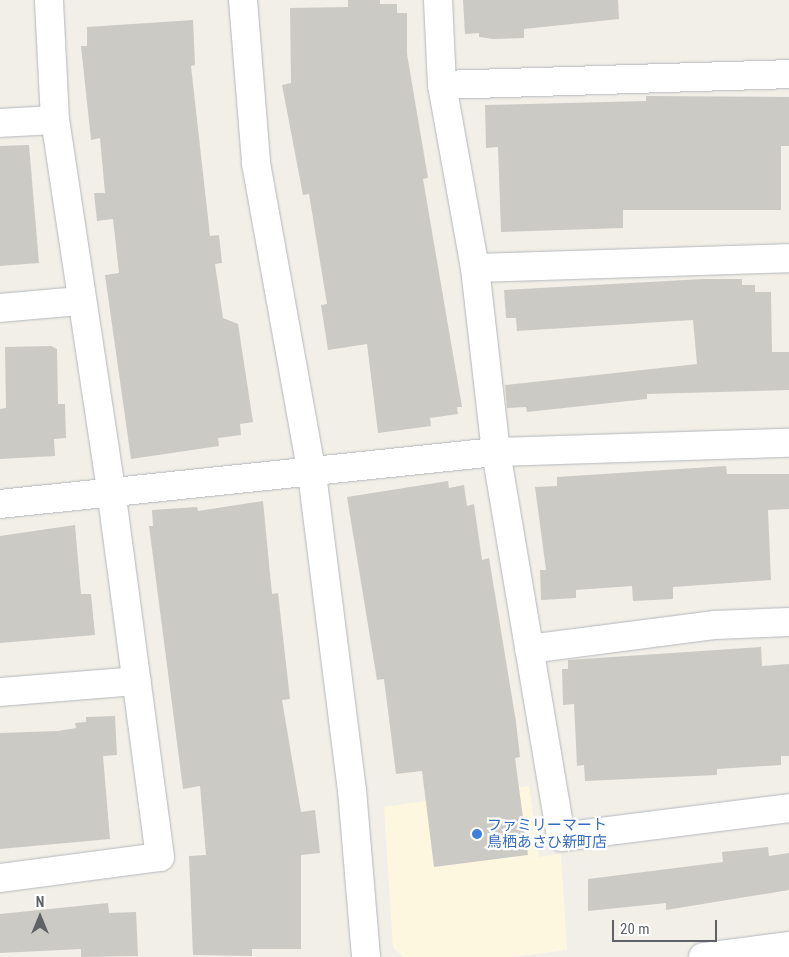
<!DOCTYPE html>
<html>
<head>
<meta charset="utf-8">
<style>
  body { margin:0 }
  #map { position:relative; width:789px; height:957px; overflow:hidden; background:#f1efe8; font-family:"Roboto Condensed","Noto Sans JP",sans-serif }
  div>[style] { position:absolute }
  .commercial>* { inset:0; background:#fef7e0 }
  .building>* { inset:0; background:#cccac5 }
  .roads { filter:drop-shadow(0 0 1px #b5b8bc) drop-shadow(0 0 1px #b5b8bc) }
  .minor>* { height:28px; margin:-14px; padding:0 14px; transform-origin:14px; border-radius:14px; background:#fff }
  .tertiary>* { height:28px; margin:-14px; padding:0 14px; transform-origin:14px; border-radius:14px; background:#fff }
  .secondary>* { height:28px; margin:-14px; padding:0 14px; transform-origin:14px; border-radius:14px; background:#fff }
  .dots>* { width:14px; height:14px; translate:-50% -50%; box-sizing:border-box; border:2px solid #fff; border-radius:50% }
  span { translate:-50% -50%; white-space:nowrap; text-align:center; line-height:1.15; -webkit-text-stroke:4.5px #fff; paint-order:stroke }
  .shop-label { font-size:15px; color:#366cbe }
  .left { translate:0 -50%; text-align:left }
  .north { position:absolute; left:15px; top:892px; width:50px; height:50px; -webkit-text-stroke:4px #fff; paint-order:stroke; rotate:0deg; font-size:14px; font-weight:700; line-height:20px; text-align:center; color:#5f6368 }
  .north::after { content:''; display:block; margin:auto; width:18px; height:22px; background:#5f6368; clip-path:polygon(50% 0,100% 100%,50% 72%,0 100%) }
  .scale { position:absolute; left:612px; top:920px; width:105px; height:22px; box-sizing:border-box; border:2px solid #5f6368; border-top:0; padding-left:6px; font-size:15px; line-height:18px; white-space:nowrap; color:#5f6368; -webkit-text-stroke:4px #fff; paint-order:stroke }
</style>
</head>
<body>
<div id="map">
  <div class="commercial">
    <div style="clip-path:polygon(529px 786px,539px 857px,561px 854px,567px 950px,512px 957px,403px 957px,393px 947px,384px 807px)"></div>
  </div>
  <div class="building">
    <div style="clip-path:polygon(348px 0,380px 0,380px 4px,397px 4px,397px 13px,407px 13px,407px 54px,428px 178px,423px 179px,462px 407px,457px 407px,458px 414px,430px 418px,431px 426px,378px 433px,367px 344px,328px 350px,321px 305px,327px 304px,309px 194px,303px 195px,282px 85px,291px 83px,290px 8px,348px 7px)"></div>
    <div style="clip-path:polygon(463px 0,618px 0,619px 19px,524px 29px,524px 38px,493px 39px,479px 37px,479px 33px,465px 34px)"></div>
    <div style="clip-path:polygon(193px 20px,195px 65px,191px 66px,210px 236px,219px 235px,222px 263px,215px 264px,223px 318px,238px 324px,253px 422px,240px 424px,241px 435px,218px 438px,219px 446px,131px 459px,105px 275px,119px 273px,113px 219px,97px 221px,94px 193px,105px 193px,100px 138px,91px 140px,81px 46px,87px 46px,87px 27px)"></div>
    <div style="clip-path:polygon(646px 96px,789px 97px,789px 146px,781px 146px,781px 210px,623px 210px,623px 228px,501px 232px,498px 147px,486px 148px,485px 105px,646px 101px)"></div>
    <div style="clip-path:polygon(29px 145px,39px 263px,0 266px,0 146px)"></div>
    <div style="clip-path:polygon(703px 279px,742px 279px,742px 285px,755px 285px,755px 292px,771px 292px,772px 352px,789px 352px,789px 390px,647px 394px,647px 399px,527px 412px,526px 407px,507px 408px,505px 385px,697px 364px,693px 320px,517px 331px,516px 318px,506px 318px,504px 290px)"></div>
    <div style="clip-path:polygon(51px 346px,57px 349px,58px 404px,65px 404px,66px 438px,54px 439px,55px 456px,0 459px,0 409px,6px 408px,5px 347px)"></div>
    <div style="clip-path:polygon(726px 466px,727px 474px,789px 474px,789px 509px,768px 510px,771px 580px,673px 587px,673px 599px,633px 601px,632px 586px,576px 590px,576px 598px,541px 600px,540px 570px,546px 570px,535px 487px,557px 486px,557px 477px)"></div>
    <div style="clip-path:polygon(448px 481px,449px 488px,464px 485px,467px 506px,474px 504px,482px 560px,489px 558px,516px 722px,520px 757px,515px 758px,528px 855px,434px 867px,422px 771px,396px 774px,384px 679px,377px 680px,347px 497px)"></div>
    <div style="clip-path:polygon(263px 501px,272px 594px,278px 593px,290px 699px,282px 700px,301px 812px,315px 810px,320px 853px,301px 855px,301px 949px,252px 949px,252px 956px,193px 955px,189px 856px,206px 855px,200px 786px,183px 789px,149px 526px,153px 526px,152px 510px,197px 507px,198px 511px)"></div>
    <div style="clip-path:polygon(75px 525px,81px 594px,91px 594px,95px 635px,0 643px,0 536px)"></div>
    <div style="clip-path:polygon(761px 647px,762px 666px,789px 664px,789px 756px,781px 756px,781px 765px,717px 769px,717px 775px,585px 781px,584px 765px,577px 766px,574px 704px,563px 705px,562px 669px,568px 669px,568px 660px)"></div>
    <div style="clip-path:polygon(115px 716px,117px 755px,103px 756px,110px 839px,0 849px,0 733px,58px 731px,76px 728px,75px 723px,86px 722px,86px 717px)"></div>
    <div style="clip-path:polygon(768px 847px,769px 856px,789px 853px,789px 890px,666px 910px,666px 903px,588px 911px,588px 879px,723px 862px,722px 852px)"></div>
    <div style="clip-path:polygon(108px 903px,109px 913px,136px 912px,138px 956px,81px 957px,81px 949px,0 953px,0 914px)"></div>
  </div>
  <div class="roads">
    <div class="minor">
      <div style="left:438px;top:0;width:85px;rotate:87.3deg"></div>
      <div style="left:442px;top:85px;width:186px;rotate:79.8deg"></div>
      <div style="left:475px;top:268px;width:185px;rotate:83.5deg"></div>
      <div style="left:496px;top:452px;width:390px;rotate:80.4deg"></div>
      <div style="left:561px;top:837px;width:230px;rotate:-7.2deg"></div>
      <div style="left:442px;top:85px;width:347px;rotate:-1.8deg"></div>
      <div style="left:0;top:123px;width:55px;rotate:-3.1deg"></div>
      <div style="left:475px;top:268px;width:314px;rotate:-1.8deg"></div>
      <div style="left:0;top:308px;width:80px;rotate:-5deg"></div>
      <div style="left:0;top:504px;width:499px;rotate:-6deg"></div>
      <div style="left:496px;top:452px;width:293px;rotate:-1.8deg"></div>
      <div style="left:529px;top:649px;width:188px;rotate:-7.4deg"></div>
      <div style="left:715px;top:625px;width:74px;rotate:-2.3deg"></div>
      <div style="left:0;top:692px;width:137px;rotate:-4.6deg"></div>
      <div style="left:0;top:878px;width:161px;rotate:-7.5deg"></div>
      <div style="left:160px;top:857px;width:364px;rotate:-97.6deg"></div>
      <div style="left:112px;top:496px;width:380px;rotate:-98.6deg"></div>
      <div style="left:55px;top:120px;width:120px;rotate:-92.9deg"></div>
    </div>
    <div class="tertiary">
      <div style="left:243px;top:0;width:164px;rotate:85.4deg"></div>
      <div style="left:256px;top:163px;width:316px;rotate:79.8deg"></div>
      <div style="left:312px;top:474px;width:319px;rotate:82.8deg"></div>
      <div style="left:352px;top:790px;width:168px;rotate:85.2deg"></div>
    </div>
    <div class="secondary">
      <div style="left:703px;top:957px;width:87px;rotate:-7.3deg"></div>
    </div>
  </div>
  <div class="dots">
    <div style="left:477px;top:834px;background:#3f7fe0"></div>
  </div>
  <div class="shop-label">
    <span class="left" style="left:487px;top:834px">ファミリーマート<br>鳥栖あさひ新町店</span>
  </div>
  <div class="north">N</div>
  <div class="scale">20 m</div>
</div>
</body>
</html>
